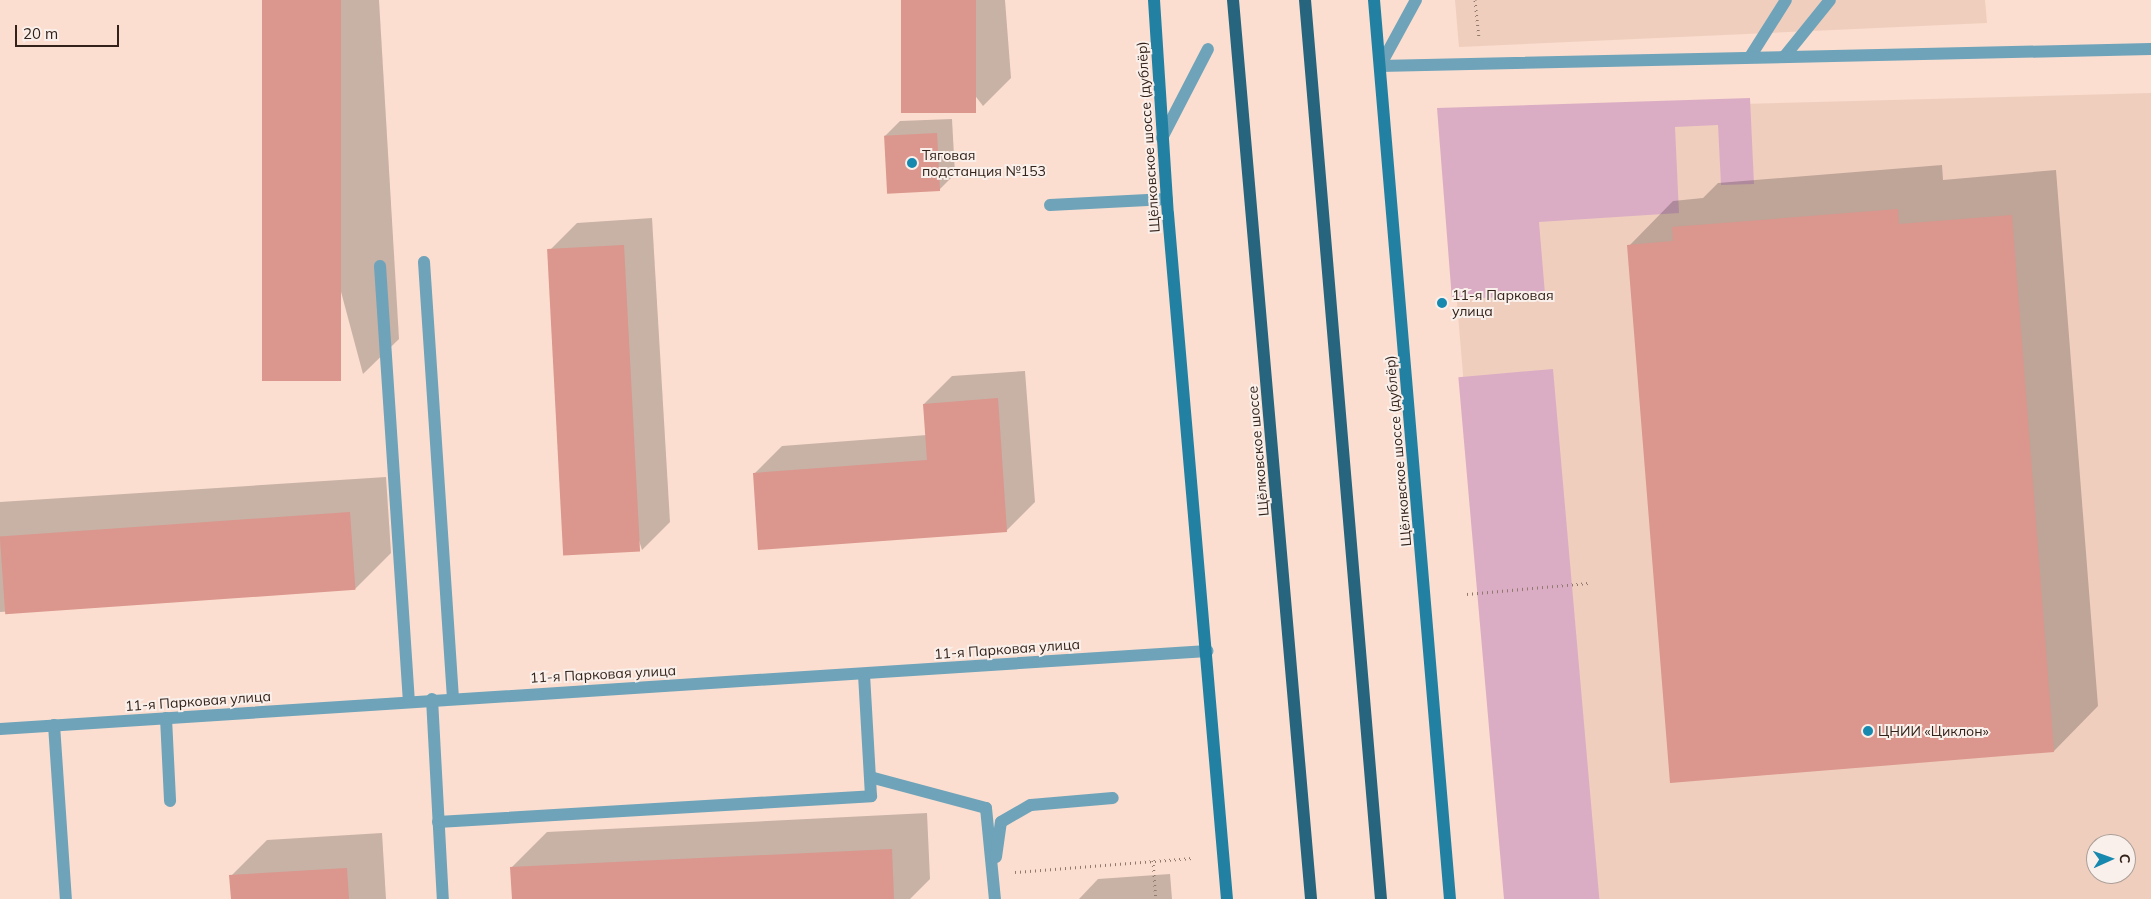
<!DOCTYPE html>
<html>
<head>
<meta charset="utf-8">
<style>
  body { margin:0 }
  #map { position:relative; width:2151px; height:899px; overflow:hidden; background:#fbdecf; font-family:Mulish,sans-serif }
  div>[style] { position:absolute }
  .built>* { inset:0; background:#efcebe }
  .green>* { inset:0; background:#dbadc4; transform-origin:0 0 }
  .shadow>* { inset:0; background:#0003 }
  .building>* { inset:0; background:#db968d; transform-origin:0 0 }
  .path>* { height:3px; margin-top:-1.5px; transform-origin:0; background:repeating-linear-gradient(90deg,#907a6e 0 1px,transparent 0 5px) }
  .lane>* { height:12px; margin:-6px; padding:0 6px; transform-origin:6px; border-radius:6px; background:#6ea3ba }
  .street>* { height:12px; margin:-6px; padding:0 6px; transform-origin:6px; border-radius:6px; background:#6ea3ba }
  .secondary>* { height:12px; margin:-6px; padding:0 6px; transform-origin:6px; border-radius:6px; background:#2281a3 }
  .primary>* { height:12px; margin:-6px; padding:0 6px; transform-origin:6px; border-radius:6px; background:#26657d }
  .dots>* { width:14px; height:14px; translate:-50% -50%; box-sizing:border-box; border:2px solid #faf0eb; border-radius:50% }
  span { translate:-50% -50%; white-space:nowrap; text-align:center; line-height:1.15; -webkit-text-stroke:4px #faf0eb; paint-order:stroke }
  .street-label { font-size:14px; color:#332219 }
  .poi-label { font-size:14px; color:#332219 }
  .left { translate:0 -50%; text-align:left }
  .north { position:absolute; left:2086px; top:834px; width:50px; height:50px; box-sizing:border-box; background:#faf0eb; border:1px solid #aa9e97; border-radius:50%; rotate:88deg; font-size:14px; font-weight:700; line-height:20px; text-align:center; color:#332219 }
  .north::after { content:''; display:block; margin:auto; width:18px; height:22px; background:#1788ae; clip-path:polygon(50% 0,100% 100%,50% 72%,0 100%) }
  .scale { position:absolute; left:15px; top:25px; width:104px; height:22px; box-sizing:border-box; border:2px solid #332219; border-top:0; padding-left:6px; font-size:15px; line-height:18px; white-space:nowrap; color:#332219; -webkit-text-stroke:4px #faf0eb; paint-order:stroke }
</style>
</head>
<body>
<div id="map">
  <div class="built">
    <div style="clip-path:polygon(1455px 0,1985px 0,1987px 23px,1459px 47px)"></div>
    <div style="clip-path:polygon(evenodd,2151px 93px,2151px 899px,1507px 899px,1441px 112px,2151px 93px,2096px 844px,2126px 844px,2126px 874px,2096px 874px,2096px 844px)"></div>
  </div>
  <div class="green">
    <div style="clip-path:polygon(1750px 98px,1754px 184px,1721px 185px,1718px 125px,1675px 127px,1679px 213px,1539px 222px,1545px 294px,1452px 300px,1437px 108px)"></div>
    <div style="left:1553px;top:369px;width:532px;height:95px;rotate:85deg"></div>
  </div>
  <div class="shadow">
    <div style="clip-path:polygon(263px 0,379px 0,399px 339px,363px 374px)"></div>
    <div style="clip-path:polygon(902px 0,1005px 0,1011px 78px,983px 106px)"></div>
    <div style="clip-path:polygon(952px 119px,955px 174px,939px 190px,885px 136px,900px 121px)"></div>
    <div style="clip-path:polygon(1942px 165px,1943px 180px,2056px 170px,2098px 706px,2054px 751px,1629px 246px,1673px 201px,1703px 198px,1718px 183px)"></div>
    <div style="clip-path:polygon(652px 218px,670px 522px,642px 550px,549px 251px,577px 223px)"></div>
    <div style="clip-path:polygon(1025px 371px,1035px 502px,1007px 530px,754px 474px,782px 446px,927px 435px,924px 404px,952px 376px)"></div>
    <div style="clip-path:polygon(386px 477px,391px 553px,355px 589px,0 612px,0 502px)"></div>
    <div style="clip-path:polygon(927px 813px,930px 879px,910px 899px,513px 899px,511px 868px,547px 832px)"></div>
    <div style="clip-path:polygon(382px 833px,386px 899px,232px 899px,231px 876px,267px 840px)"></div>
    <div style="clip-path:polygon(1170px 874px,1172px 899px,1079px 899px,1098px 879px)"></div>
  </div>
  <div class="building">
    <div style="left:262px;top:0;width:79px;height:381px"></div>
    <div style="left:901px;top:0;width:75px;height:113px"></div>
    <div style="left:937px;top:133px;width:58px;height:53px;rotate:87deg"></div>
    <div style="clip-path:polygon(1898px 209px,1899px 224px,2012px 215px,2054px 752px,1670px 783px,1627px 245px,1673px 241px,1672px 227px)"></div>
    <div style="left:624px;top:245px;width:307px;height:77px;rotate:87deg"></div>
    <div style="clip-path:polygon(998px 398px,1007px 532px,758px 550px,753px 473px,927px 460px,923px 404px)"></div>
    <div style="left:350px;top:512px;width:78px;height:351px;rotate:86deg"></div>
    <div style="clip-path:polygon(892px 849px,894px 899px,512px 899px,510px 867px)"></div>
    <div style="clip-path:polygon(347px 868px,349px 899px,231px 899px,229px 875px)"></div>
  </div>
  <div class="path">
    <div style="left:1475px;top:0;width:39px;rotate:84deg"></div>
    <div style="left:1467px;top:594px;width:122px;rotate:-5.2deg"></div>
    <div style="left:1153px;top:860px;width:39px;rotate:86deg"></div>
    <div style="left:1015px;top:872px;width:178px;rotate:-4.5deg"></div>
  </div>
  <div class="lane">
    <div style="left:1750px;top:57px;width:67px;rotate:-57.7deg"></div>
    <div style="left:1784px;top:57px;width:73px;rotate:-51.1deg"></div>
    <div style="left:1380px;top:66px;width:771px;rotate:-1.26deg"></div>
    <div style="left:1380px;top:66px;width:75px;rotate:-61.4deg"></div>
    <div style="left:1162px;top:138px;width:100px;rotate:-62.7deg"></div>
    <div style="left:1050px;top:205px;width:117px;rotate:-2.9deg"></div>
    <div style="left:424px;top:262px;width:437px;rotate:86.2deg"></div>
    <div style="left:380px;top:266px;width:436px;rotate:86.2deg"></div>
    <div style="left:432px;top:699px;width:200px;rotate:86.9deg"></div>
    <div style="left:166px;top:718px;width:83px;rotate:87.2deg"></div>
    <div style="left:54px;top:725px;width:174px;rotate:86.1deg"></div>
    <div style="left:870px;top:777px;width:120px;rotate:15deg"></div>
    <div style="left:986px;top:808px;width:91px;rotate:84.4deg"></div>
    <div style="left:438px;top:822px;width:434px;rotate:-3.4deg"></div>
    <div style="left:871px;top:796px;width:121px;rotate:-93.3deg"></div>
    <div style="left:996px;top:857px;width:35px;rotate:-82deg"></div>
    <div style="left:1001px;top:822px;width:34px;rotate:-30deg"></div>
    <div style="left:1031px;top:805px;width:82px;rotate:-4.9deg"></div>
  </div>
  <div class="street">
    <div style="left:0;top:729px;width:1210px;rotate:-3.7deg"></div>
  </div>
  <div class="secondary">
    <div style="left:1154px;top:0;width:214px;rotate:86.3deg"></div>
    <div style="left:1168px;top:214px;width:688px;rotate:85.08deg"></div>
    <div style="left:1374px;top:0;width:902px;rotate:85.17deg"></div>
  </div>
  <div class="primary">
    <div style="left:1233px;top:0;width:902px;rotate:85.04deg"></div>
    <div style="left:1305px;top:0;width:902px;rotate:85.17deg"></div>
  </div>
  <div class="dots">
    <div style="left:912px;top:163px;background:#1788ae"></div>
    <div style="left:1442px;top:303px;background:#1788ae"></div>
    <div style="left:1868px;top:731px;background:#1788ae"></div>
  </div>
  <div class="street-label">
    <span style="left:1148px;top:137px;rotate:-94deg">Щёлковское шоссе (дублёр)</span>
    <span style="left:1258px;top:451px;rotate:-95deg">Щёлковское шоссе</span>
    <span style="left:1398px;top:451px;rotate:-95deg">Щёлковское шоссе (дублёр)</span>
    <span style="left:1007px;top:649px;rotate:-4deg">11-я Парковая улица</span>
    <span style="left:603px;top:674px;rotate:-3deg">11-я Парковая улица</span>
    <span style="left:198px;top:701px;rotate:-4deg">11-я Парковая улица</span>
  </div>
  <div class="poi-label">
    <span class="left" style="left:922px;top:163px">Тяговая<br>подстанция №153</span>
    <span class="left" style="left:1452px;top:303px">11-я Парковая<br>улица</span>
    <span class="left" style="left:1878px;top:731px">ЦНИИ «Циклон»</span>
  </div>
  <div class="north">С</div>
  <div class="scale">20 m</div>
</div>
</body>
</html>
